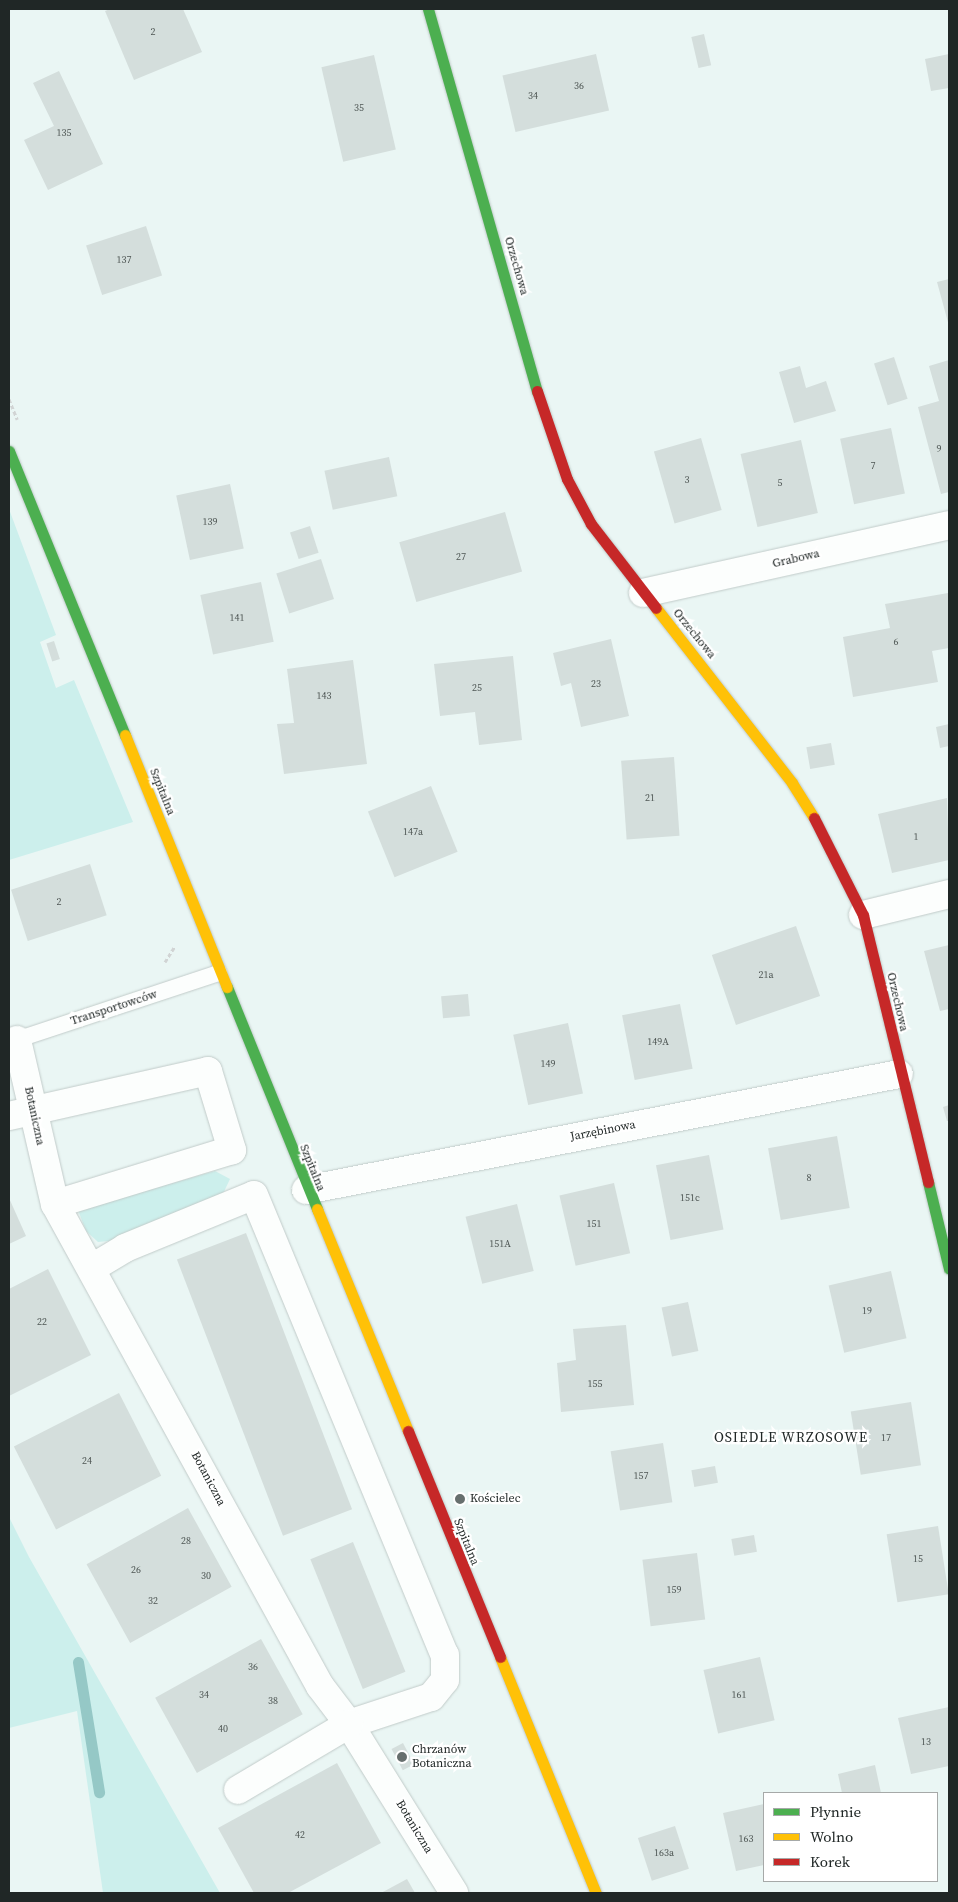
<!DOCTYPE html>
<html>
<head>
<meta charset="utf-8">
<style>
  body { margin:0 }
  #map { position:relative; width:958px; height:1902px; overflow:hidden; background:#eaf6f4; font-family:"Source Serif 4",serif }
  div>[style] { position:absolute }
  .green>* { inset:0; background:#ccefec }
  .stream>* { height:11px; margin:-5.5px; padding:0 5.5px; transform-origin:5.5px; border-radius:5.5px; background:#95c8c6 }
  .building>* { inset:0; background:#d4dedc; transform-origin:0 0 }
  .path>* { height:3px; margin-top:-1.5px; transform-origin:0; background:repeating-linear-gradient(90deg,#d1d4d4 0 4px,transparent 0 6.5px) }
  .roads { filter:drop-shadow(0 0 1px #c1cbc9) drop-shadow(0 0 1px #c1cbc9) }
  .lane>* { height:16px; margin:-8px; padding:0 8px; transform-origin:8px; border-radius:8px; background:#fcfefd }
  .street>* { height:28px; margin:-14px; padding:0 14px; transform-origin:14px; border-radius:14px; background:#fcfefd }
  .fast>* { height:11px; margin:-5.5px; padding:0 5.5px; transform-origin:5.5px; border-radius:5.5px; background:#4caf50 }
  .slow>* { height:11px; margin:-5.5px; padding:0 5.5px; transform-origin:5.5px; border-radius:5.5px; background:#ffc107 }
  .jam>* { height:11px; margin:-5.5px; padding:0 5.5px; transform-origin:5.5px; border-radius:5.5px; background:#c62828 }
  .dots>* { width:14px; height:14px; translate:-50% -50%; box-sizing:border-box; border:2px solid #fff; border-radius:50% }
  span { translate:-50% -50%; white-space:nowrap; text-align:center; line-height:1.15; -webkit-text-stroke:4.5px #fff; paint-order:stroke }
  .number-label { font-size:10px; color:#4e5654 }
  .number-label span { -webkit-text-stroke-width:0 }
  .street-label { font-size:12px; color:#202726 }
  .poi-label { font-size:12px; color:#202726 }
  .left { translate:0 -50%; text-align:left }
  .neighbourhood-label { font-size:14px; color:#202726; letter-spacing:1px }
  .frame { position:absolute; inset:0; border:10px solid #202726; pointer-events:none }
  .legend { position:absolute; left:763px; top:1792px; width:175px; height:90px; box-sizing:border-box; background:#fff; border:1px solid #a6a9a8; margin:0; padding:6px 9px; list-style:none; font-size:15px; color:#202726 }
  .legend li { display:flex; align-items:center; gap:10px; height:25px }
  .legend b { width:25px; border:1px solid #a6a9a8 }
</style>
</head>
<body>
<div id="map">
  <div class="green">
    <div style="clip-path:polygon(9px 509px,56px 635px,40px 642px,56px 688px,74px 680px,133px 822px,9px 860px)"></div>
    <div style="clip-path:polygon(215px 1171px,230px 1179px,220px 1200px,118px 1240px,98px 1242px,86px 1231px,78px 1210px)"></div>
    <div style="clip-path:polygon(9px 1517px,29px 1557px,220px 1893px,103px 1893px,77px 1711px,9px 1728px)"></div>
  </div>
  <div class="stream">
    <div style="left:78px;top:1662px;width:132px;rotate:80.8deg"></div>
  </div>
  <div class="building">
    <div style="clip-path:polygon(110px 9px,183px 9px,202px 52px,134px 80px,105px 11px)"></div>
    <div style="left:704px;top:34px;width:32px;height:13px;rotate:77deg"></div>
    <div style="left:596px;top:54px;width:58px;height:96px;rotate:77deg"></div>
    <div style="clip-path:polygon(949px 54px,949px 88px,931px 91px,925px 59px)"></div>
    <div style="left:374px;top:55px;width:97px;height:54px;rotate:77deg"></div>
    <div style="clip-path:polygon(59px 71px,103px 164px,48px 190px,24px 140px,54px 126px,33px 83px)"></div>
    <div style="left:146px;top:226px;width:52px;height:63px;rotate:72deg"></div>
    <div style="clip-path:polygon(949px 279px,949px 326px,937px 282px)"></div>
    <div style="left:894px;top:357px;width:44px;height:21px;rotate:72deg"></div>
    <div style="clip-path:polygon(949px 360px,949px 492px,941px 494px,918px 407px,939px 401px,929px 366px)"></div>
    <div style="clip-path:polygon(800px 366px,806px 388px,826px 381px,836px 411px,794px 423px,779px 372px)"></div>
    <div style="left:891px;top:428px;width:67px;height:52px;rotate:78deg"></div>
    <div style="left:701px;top:438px;width:75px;height:49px;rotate:74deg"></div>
    <div style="left:801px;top:440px;width:75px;height:62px;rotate:77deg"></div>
    <div style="left:389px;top:457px;width:40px;height:66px;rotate:78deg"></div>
    <div style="left:230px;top:484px;width:66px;height:55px;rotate:78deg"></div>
    <div style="left:505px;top:512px;width:62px;height:110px;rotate:74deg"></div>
    <div style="left:310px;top:526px;width:28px;height:21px;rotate:72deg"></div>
    <div style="left:321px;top:559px;width:42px;height:47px;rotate:72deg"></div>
    <div style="left:261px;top:582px;width:61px;height:62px;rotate:78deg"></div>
    <div style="clip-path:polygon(948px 593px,949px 648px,932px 651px,938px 682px,853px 697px,843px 637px,890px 628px,885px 604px)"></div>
    <div style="clip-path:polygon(611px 639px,629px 716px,581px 727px,571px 683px,561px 686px,553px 653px)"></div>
    <div style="left:54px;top:641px;width:19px;height:8px;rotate:72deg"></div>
    <div style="clip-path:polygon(513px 656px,522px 740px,479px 745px,475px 712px,440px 716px,434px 664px)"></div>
    <div style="clip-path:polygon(353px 660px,367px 764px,284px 774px,277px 724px,294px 723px,287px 669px)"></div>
    <div style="clip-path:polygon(949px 724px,949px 746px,940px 748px,936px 727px)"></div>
    <div style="left:831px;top:743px;width:22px;height:25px;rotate:80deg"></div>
    <div style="left:674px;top:757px;width:79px;height:53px;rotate:86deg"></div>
    <div style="left:431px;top:786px;width:71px;height:68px;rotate:68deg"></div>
    <div style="clip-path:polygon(947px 798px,949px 860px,892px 873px,878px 814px)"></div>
    <div style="left:90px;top:864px;width:54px;height:83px;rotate:72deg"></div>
    <div style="left:796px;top:926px;width:74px;height:89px;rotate:71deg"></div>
    <div style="clip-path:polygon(949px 945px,949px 1009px,940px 1011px,924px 951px)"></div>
    <div style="left:468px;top:994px;width:22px;height:27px;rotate:85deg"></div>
    <div style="left:680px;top:1004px;width:66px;height:59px;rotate:79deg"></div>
    <div style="left:568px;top:1023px;width:72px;height:56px;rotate:78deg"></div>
    <div style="clip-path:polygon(949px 1105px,949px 1121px,947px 1121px,943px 1107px)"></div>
    <div style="left:837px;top:1136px;width:73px;height:70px;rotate:80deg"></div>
    <div style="left:709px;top:1155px;width:76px;height:54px;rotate:79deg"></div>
    <div style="left:614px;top:1183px;width:72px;height:56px;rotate:77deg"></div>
    <div style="clip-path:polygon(9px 1198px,26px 1236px,9px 1244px)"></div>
    <div style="left:517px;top:1204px;width:69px;height:53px;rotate:76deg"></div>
    <div style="left:246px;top:1233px;width:296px;height:74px;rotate:69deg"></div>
    <div style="clip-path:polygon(48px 1269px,91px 1355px,9px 1396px,9px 1289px)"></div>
    <div style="left:891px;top:1271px;width:69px;height:64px;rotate:77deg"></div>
    <div style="left:688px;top:1302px;width:50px;height:27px;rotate:78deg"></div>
    <div style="clip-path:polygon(626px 1325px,634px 1405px,561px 1412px,557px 1363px,576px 1360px,573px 1329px)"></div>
    <div style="left:119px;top:1393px;width:93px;height:118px;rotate:63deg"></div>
    <div style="left:911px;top:1402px;width:64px;height:61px;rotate:81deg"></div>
    <div style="left:663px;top:1443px;width:60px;height:53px;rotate:81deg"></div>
    <div style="left:715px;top:1466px;width:17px;height:24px;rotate:80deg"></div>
    <div style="left:188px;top:1508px;width:90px;height:116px;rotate:61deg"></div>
    <div style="left:938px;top:1526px;width:69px;height:52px;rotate:81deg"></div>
    <div style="left:754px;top:1535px;width:17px;height:23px;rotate:80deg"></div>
    <div style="left:353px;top:1542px;width:140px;height:46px;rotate:68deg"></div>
    <div style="left:697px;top:1553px;width:67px;height:55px;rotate:83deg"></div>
    <div style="left:261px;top:1639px;width:86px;height:121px;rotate:61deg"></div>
    <div style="left:760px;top:1657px;width:65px;height:58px;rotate:77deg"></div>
    <div style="clip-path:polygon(949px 1707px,949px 1766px,911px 1774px,898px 1718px)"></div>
    <div style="left:403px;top:1743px;width:24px;height:13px;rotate:62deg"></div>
    <div style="clip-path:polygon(337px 1763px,381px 1843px,288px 1893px,254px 1893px,218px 1828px)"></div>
    <div style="clip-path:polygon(875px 1765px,881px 1793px,842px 1793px,838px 1774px)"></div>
    <div style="clip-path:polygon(764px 1804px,764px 1865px,736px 1871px,723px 1813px)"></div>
    <div style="left:675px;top:1826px;width:45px;height:39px;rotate:72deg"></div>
    <div style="clip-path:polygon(407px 1879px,415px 1893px,381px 1893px)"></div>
  </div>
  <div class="path">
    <div style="left:9px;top:399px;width:22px;rotate:68deg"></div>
    <div style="left:165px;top:962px;width:19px;rotate:-58deg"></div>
  </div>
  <div class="roads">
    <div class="lane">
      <div style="left:10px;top:1042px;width:220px;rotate:-18.3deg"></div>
    </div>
    <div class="street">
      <div style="left:643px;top:593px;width:313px;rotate:-12.5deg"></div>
      <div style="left:863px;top:915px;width:89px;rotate:-13.7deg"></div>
      <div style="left:17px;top:1040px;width:168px;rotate:77deg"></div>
      <div style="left:55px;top:1204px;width:550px;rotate:61.2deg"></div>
      <div style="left:320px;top:1686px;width:48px;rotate:52.7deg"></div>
      <div style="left:349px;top:1724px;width:199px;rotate:58.1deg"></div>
      <div style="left:9px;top:1116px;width:204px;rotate:-12.7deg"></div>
      <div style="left:208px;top:1071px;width:83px;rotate:73.1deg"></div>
      <div style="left:232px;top:1150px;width:185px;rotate:163deg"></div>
      <div style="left:306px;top:1190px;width:604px;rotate:-11.07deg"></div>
      <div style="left:92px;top:1268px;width:39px;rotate:-31deg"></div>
      <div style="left:125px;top:1248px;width:139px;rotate:-22.3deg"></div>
      <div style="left:254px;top:1195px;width:498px;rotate:67.5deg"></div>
      <div style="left:445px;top:1655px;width:25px;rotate:90deg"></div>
      <div style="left:445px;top:1680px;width:22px;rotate:129deg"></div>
      <div style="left:431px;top:1697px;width:86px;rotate:161.8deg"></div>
      <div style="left:349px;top:1724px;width:129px;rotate:149.3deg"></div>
    </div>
    <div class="fast">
      <div style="left:428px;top:9px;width:397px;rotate:74.1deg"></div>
      <div style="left:9px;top:451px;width:307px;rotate:67.8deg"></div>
      <div style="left:227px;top:987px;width:240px;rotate:67.9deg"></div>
      <div style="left:928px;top:1182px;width:89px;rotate:76.4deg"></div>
    </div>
    <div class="slow">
      <div style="left:656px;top:608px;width:222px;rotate:52.1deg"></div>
      <div style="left:792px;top:783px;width:41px;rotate:57.8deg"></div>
      <div style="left:125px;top:735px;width:272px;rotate:68deg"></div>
      <div style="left:317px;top:1209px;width:240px;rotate:67.7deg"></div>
      <div style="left:500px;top:1657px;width:255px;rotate:67.9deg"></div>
    </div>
    <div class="jam">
      <div style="left:537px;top:391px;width:93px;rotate:71.2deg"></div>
      <div style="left:567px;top:479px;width:51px;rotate:61.9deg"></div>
      <div style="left:591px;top:524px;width:106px;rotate:52.3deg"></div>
      <div style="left:814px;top:818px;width:109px;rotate:63.2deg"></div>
      <div style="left:863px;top:915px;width:275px;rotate:76.3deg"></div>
      <div style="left:408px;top:1431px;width:244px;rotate:67.8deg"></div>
    </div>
  </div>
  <div class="dots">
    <div style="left:460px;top:1499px;background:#676f6e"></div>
    <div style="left:402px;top:1757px;background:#676f6e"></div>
  </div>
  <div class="number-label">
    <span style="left:153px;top:32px">2</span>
    <span style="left:579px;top:86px">36</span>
    <span style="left:533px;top:96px">34</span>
    <span style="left:359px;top:108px">35</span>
    <span style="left:64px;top:133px">135</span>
    <span style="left:124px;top:260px">137</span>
    <span style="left:939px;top:449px">9</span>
    <span style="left:873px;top:466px">7</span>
    <span style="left:687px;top:480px">3</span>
    <span style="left:780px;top:483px">5</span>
    <span style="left:210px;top:522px">139</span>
    <span style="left:461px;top:557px">27</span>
    <span style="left:237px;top:618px">141</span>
    <span style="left:896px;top:642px">6</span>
    <span style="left:596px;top:684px">23</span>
    <span style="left:477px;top:688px">25</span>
    <span style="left:324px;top:696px">143</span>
    <span style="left:650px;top:798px">21</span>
    <span style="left:413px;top:832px">147a</span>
    <span style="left:916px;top:837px">1</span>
    <span style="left:59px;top:902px">2</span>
    <span style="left:766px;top:975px">21a</span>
    <span style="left:658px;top:1042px">149A</span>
    <span style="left:548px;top:1064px">149</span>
    <span style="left:809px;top:1178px">8</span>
    <span style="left:690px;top:1198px">151c</span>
    <span style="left:594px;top:1224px">151</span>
    <span style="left:500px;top:1244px">151A</span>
    <span style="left:867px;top:1311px">19</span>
    <span style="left:42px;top:1322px">22</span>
    <span style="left:595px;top:1384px">155</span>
    <span style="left:886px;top:1438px">17</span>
    <span style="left:87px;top:1461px">24</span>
    <span style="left:641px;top:1476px">157</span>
    <span style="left:186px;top:1541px">28</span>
    <span style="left:918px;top:1559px">15</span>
    <span style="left:136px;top:1570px">26</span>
    <span style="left:206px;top:1576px">30</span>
    <span style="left:674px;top:1590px">159</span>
    <span style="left:153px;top:1601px">32</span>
    <span style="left:253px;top:1667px">36</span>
    <span style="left:204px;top:1695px">34</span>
    <span style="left:739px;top:1695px">161</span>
    <span style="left:273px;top:1701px">38</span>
    <span style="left:223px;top:1729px">40</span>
    <span style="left:926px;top:1742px">13</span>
    <span style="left:300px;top:1835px">42</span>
    <span style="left:746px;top:1839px">163</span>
    <span style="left:664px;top:1853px">163a</span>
  </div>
  <div class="street-label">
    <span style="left:516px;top:266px;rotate:74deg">Orzechowa</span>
    <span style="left:796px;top:559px;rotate:-13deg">Grabowa</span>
    <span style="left:694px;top:634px;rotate:51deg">Orzechowa</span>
    <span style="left:162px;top:792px;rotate:68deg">Szpitalna</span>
    <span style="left:897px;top:1002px;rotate:77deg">Orzechowa</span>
    <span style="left:114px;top:1008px;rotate:-18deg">Transportowców</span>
    <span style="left:34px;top:1116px;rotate:78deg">Botaniczna</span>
    <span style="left:603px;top:1131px;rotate:-11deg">Jarzębinowa</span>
    <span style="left:312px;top:1168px;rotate:68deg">Szpitalna</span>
    <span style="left:208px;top:1479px;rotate:62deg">Botaniczna</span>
    <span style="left:466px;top:1542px;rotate:68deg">Szpitalna</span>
    <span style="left:414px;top:1827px;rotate:59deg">Botaniczna</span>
  </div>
  <div class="poi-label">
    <span class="left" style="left:470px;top:1499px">Kościelec</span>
    <span class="left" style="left:412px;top:1757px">Chrzanów<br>Botaniczna</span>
  </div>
  <div class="neighbourhood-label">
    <span style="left:791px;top:1437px">OSIEDLE WRZOSOWE</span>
  </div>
  <div class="frame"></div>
  <ul class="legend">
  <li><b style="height:6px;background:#4caf50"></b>Płynnie</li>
  <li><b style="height:6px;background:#ffc107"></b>Wolno</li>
  <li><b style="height:6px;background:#c62828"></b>Korek</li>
  </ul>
</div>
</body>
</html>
